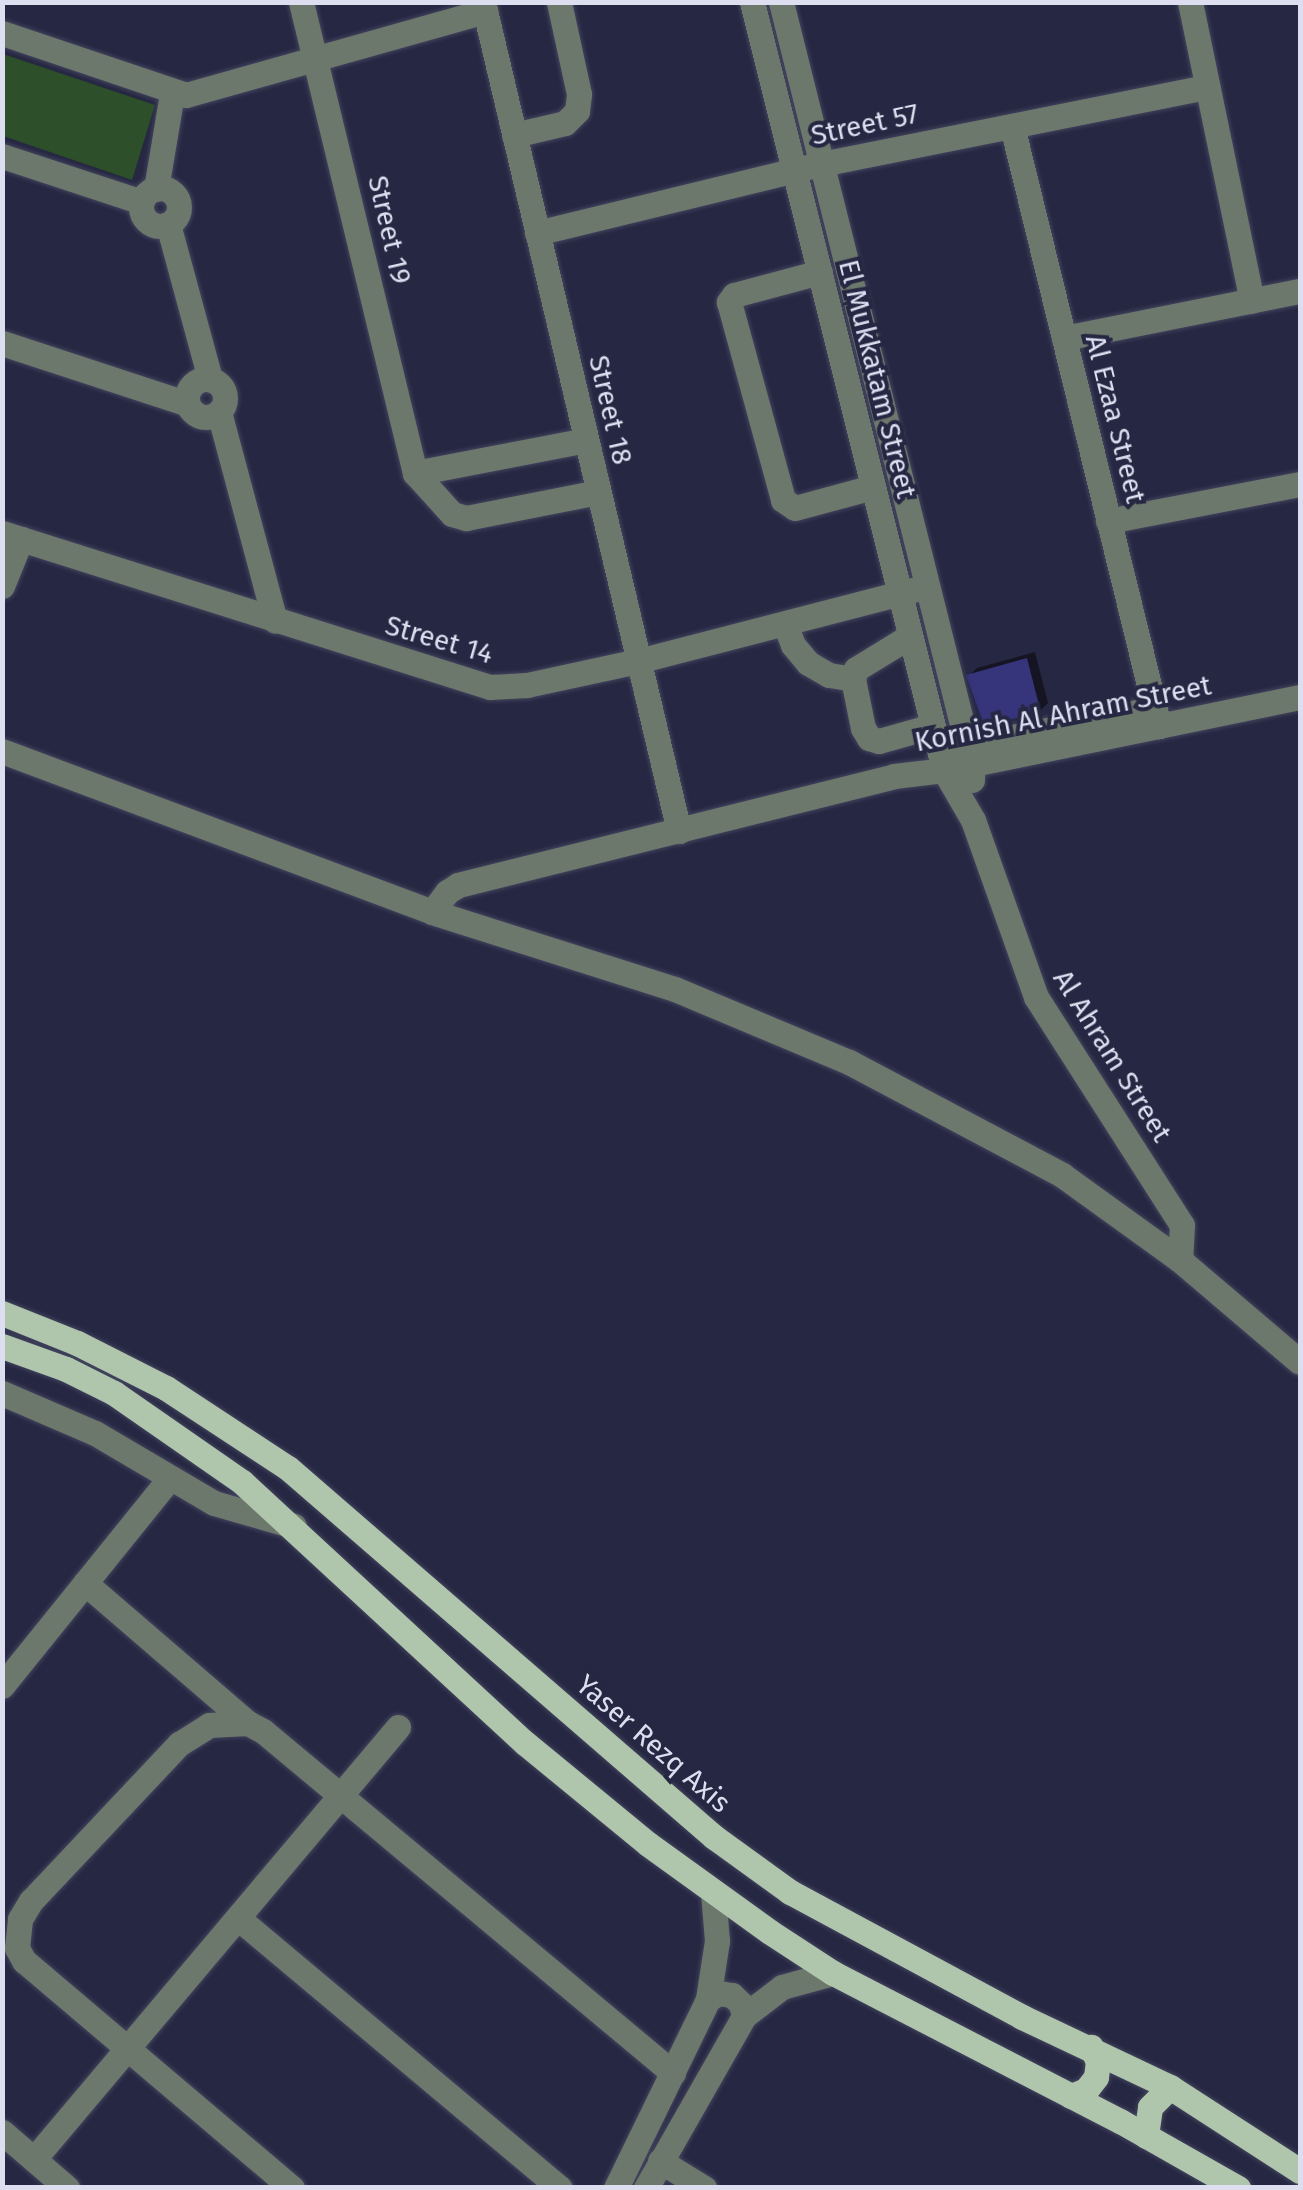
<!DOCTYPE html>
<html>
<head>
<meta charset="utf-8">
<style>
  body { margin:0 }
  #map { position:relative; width:1303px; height:2190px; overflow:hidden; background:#262742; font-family:"Fira Sans",sans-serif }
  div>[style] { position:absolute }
  .green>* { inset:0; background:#2d4f2a }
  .shadow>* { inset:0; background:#0007 }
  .building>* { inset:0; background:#36347a }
  .roads { filter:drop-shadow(0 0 2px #43445e) drop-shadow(0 0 2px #43445e) }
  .minor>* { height:25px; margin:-12.5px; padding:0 12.5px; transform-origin:12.5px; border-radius:12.5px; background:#6d786c }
  .minor>.ring { margin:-12.5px; padding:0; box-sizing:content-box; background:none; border:25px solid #6d786c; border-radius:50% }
  .major>* { height:25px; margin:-12.5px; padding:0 12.5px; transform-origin:12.5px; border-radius:12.5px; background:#afc6ad }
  span { translate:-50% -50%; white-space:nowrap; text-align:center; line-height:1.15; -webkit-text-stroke:8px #262742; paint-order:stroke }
  .street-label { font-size:28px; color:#dddff1 }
  .frame { position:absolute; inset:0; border:5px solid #dddff1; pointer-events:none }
</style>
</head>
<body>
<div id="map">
  <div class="green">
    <div style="clip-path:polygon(3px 54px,155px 105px,132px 180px,3px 136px)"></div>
  </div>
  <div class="shadow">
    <div style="clip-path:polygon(1035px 652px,1048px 703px,1040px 711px,969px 676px,977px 668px)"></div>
  </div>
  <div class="building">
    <div style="clip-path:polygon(1027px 658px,1041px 713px,984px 725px,966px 675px)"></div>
  </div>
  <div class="roads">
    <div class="minor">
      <div style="left:301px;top:2px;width:485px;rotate:76.4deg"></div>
      <div style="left:415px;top:473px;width:55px;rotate:47.9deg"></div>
      <div style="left:452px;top:514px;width:15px;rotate:16deg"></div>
      <div style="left:466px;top:518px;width:135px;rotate:-11.1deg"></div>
      <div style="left:483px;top:2px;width:852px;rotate:76.7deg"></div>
      <div style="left:752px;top:2px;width:792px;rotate:75.96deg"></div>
      <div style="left:944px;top:770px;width:58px;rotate:59.9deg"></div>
      <div style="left:973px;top:820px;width:188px;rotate:70.4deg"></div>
      <div style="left:1036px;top:997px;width:271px;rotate:57.4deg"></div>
      <div style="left:1182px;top:1225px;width:35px;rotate:93deg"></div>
      <div style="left:781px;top:2px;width:786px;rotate:75.93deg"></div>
      <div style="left:972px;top:764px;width:16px;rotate:90deg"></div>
      <div style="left:1190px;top:2px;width:305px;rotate:78.3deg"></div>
      <div style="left:2px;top:33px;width:194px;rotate:18.6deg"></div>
      <div style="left:186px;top:95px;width:311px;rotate:-15.7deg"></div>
      <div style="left:1012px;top:126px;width:618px;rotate:76.23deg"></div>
      <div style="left:514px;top:135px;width:52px;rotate:-13.2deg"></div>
      <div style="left:565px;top:123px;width:17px;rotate:-45deg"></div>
      <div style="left:577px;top:111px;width:17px;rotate:-83deg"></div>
      <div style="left:579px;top:94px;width:94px;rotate:-102.3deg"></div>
      <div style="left:2px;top:156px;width:147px;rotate:18.2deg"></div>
      <div class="ring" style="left:141px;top:188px;width:13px;height:13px"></div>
      <div style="left:156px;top:189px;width:97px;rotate:-80.5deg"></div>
      <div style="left:168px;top:224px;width:161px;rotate:74.8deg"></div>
      <div style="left:537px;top:233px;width:292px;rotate:-13.7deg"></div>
      <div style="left:821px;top:164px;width:394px;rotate:-11.3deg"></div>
      <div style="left:820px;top:272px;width:89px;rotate:165deg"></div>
      <div style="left:734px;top:295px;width:9px;rotate:126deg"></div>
      <div style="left:729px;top:302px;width:205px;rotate:74.7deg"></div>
      <div style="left:783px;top:500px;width:14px;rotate:34deg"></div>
      <div style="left:795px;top:508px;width:81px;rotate:-15.1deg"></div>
      <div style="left:1064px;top:338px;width:241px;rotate:-11.3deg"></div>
      <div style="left:2px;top:343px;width:194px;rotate:18.1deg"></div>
      <div class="ring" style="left:187px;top:379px;width:13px;height:13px"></div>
      <div style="left:219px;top:412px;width:216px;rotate:75deg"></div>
      <div style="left:415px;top:473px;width:174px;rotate:-10.9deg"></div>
      <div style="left:1108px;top:521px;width:196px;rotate:-10.9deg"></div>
      <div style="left:2px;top:533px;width:512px;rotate:17.51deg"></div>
      <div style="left:490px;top:687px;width:37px;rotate:-3deg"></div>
      <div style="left:527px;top:685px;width:114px;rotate:-12.2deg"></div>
      <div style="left:638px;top:661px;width:296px;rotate:-14.5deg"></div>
      <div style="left:2px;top:586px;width:51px;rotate:-68deg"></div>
      <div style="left:785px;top:624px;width:22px;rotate:69deg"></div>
      <div style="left:793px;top:645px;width:23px;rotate:50deg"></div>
      <div style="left:808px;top:663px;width:24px;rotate:30deg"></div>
      <div style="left:829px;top:675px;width:24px;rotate:9deg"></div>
      <div style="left:910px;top:636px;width:63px;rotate:148.6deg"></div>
      <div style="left:856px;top:669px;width:10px;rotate:107deg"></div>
      <div style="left:853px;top:679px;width:50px;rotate:78.5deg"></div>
      <div style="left:863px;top:728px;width:12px;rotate:59deg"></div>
      <div style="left:869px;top:738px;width:10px;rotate:17deg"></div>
      <div style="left:879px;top:741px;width:55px;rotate:-15.8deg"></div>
      <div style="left:952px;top:749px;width:205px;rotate:-11.3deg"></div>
      <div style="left:2px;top:751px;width:459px;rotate:20.5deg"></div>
      <div style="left:432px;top:912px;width:255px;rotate:17.6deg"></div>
      <div style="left:675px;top:989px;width:189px;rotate:22.8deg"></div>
      <div style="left:849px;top:1062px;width:241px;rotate:27.9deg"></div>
      <div style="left:1062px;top:1175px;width:145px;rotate:35.8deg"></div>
      <div style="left:1180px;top:1260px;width:157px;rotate:40.4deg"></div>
      <div style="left:432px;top:912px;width:25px;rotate:-53deg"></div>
      <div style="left:447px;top:892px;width:13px;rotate:-32deg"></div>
      <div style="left:458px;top:885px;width:449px;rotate:-14deg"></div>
      <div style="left:894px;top:776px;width:50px;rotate:-6.8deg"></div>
      <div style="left:944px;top:770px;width:363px;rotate:-11.6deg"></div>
      <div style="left:2px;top:1393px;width:101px;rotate:23.3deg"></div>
      <div style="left:95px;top:1433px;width:138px;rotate:30.5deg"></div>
      <div style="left:214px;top:1503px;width:83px;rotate:16deg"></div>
      <div style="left:85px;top:1583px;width:215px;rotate:40.7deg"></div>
      <div style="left:2px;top:1686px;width:266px;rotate:-51.1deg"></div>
      <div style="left:238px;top:1918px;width:420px;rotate:40deg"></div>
      <div style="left:708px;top:1999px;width:13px;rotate:-29deg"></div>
      <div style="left:719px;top:1993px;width:13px;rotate:9deg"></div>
      <div style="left:732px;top:1995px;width:13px;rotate:45deg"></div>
      <div style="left:741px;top:2004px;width:12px;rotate:76deg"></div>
      <div style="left:2px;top:2132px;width:86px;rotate:40.7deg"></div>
      <div style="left:34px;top:2159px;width:565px;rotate:-49.88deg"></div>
      <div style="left:660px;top:2161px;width:52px;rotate:31.5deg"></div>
      <div style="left:292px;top:2188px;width:351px;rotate:-139.7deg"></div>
      <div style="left:24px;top:1961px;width:15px;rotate:-118deg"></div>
      <div style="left:17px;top:1948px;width:29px;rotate:-84deg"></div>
      <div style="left:20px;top:1919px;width:21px;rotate:-59deg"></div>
      <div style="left:31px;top:1901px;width:216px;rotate:-46.7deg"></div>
      <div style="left:179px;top:1744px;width:36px;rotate:-32deg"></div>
      <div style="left:209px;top:1725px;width:39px;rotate:-3deg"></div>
      <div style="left:248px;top:1723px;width:17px;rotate:28deg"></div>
      <div style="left:263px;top:1731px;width:534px;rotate:39.83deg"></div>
      <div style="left:616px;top:2188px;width:210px;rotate:-64deg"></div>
      <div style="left:708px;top:1999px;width:59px;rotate:-81.2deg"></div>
      <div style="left:717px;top:1941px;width:49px;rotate:-94.7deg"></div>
      <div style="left:646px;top:2188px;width:198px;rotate:-60.3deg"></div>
      <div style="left:744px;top:2016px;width:48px;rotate:-37.3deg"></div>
      <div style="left:782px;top:1987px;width:53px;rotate:-15.4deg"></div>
    </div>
    <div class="major">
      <div style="left:2px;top:1313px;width:81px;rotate:21.8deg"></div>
      <div style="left:77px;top:1343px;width:100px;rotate:26.8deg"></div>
      <div style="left:166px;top:1388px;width:146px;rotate:33.3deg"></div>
      <div style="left:288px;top:1468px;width:564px;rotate:40.9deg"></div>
      <div style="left:714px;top:1837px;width:94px;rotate:35.9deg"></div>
      <div style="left:790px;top:1892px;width:264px;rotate:28.3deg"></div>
      <div style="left:1022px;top:2017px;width:164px;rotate:25.3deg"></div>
      <div style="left:1170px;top:2087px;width:155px;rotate:32.9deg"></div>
      <div style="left:2px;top:1346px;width:68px;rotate:19.8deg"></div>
      <div style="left:66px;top:1369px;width:54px;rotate:26.6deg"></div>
      <div style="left:114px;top:1393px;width:156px;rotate:34.8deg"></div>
      <div style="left:242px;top:1482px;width:385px;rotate:42.7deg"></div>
      <div style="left:525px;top:1743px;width:159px;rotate:39.4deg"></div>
      <div style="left:648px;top:1844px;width:150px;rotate:35.8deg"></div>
      <div style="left:770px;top:1932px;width:75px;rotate:33.1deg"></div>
      <div style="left:833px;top:1973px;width:323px;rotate:27.3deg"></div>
      <div style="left:1120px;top:2121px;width:136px;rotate:29.6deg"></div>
      <div style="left:1071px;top:2096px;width:16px;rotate:-22deg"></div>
      <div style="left:1086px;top:2090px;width:16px;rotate:-52deg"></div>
      <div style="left:1096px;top:2077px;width:16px;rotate:-83deg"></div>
      <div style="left:1098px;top:2061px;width:16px;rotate:-117deg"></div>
      <div style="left:1146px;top:2136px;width:29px;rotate:-82deg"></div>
      <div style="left:1150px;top:2107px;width:28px;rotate:-45deg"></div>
    </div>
  </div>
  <div class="street-label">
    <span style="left:865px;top:125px;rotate:-12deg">Street 57</span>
    <span style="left:389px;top:230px;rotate:77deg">Street 19</span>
    <span style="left:877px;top:379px;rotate:76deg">El Mukkatam Street</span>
    <span style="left:610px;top:410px;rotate:77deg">Street 18</span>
    <span style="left:1115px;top:419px;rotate:76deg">Al Ezaa Street</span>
    <span style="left:439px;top:640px;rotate:16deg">Street 14</span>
    <span style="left:1063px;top:714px;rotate:-11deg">Kornish Al Ahram Street</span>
    <span style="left:1112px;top:1056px;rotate:58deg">Al Ahram Street</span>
    <span style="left:653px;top:1744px;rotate:41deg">Yaser Rezq Axis</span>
  </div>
  <div class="frame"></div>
</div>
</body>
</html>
